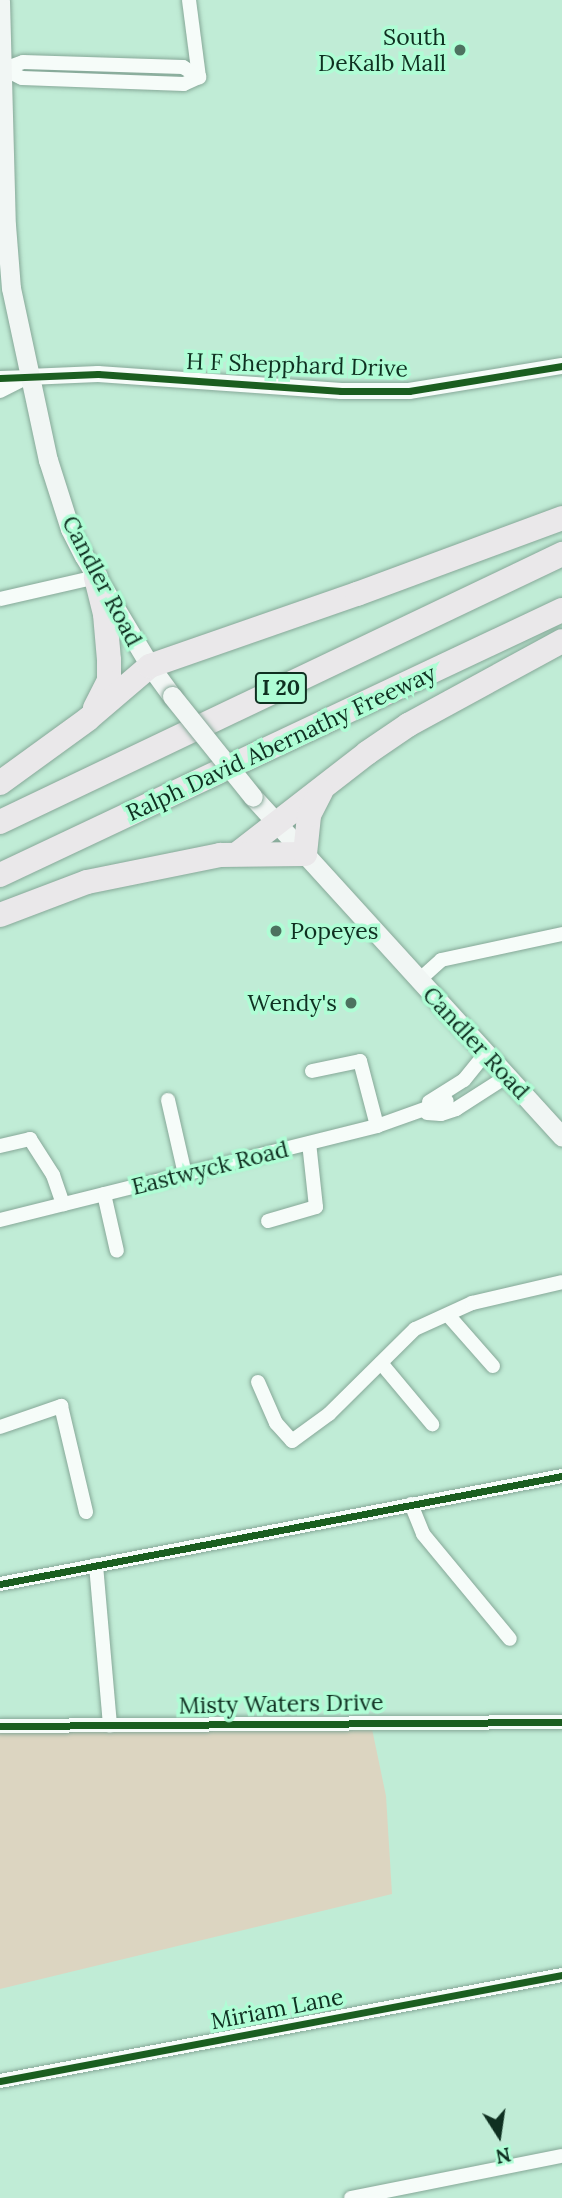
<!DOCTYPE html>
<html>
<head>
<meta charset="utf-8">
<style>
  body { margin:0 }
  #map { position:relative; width:562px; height:2198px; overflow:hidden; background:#c0ecd6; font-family:Lora,serif }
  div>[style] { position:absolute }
  .green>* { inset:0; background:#dcd5c1 }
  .roads { filter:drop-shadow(0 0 2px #86a898) drop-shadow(0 0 2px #86a898) }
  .minor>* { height:14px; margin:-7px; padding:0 7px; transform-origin:7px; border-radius:7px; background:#f6fcf9 }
  .tertiary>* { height:16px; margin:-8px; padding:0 8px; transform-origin:8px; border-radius:8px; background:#f6fcf9 }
  .secondary>* { height:19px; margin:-9.5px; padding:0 9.5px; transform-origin:9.5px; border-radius:9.5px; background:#f1f6f4 }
  .motorway>* { height:24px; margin:-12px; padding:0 12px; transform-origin:12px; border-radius:12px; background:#eae8ea }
  .bridges { filter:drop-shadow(0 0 2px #86a898) drop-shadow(0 0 2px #86a898) }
  .secondary-bridge>* { height:19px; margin:-9.5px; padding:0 9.5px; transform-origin:9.5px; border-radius:9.5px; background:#f1f6f4 }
  .cycleway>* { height:7px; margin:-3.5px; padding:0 3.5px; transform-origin:3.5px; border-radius:3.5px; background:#1b5e20 }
  .dots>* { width:19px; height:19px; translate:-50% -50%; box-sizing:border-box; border:4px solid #affdd5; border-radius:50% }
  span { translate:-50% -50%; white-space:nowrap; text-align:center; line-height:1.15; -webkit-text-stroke:7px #affdd5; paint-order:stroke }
  .shield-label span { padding:2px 5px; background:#affdd5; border:2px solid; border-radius:5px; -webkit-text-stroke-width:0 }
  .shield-label { font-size:21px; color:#0f3021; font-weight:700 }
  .poi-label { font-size:23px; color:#0f3021 }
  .right { translate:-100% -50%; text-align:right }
  .left { translate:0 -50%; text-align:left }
  .street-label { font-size:23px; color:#0f3021 }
  .north { position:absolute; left:464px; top:2100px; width:70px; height:70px; -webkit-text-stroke:5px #affdd5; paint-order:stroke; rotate:168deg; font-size:19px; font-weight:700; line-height:28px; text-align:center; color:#0f3021 }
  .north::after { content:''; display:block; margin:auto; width:24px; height:32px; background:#0f3021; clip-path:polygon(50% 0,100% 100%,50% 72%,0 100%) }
</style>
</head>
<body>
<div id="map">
  <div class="green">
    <div style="clip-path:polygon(371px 1724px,386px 1796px,392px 1894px,0 1989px,0 1733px)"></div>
  </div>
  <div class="roads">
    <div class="minor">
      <div style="left:189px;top:0;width:78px;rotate:82.6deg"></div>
      <div style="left:4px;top:69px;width:20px;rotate:27deg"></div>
      <div style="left:22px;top:78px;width:162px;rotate:2.1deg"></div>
      <div style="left:184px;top:84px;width:17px;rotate:-25deg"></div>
      <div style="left:4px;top:69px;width:20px;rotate:-20deg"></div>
      <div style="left:23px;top:62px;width:160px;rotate:1.8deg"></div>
      <div style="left:183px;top:67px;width:19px;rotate:32deg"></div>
      <div style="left:0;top:378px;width:23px;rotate:-2deg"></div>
      <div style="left:0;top:391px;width:31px;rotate:-27deg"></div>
      <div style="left:0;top:599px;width:98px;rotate:-12.9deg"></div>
      <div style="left:418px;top:981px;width:31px;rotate:-42deg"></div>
      <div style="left:441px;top:960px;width:124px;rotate:-12.1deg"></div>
      <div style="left:312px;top:1071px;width:49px;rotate:-11.8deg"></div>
      <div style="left:360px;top:1061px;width:67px;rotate:75.3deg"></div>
      <div style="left:168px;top:1100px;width:76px;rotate:77.1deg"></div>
      <div style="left:429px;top:1102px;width:41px;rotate:-32.2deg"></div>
      <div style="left:464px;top:1080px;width:33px;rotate:-51deg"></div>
      <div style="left:427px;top:1113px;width:14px;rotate:4deg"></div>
      <div style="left:441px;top:1114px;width:16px;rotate:-18deg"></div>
      <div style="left:456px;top:1109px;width:59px;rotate:-32.6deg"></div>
      <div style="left:0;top:1146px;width:31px;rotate:-13deg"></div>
      <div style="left:30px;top:1139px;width:43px;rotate:57.4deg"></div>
      <div style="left:53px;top:1175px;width:31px;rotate:71deg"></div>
      <div style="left:104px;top:1194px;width:58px;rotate:77.2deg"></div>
      <div style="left:0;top:1220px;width:389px;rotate:-14deg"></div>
      <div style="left:377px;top:1126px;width:74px;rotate:-19.7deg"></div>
      <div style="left:268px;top:1221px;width:50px;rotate:-16.3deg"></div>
      <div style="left:316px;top:1207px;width:64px;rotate:-96.2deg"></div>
      <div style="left:448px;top:1315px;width:68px;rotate:48.6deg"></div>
      <div style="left:381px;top:1363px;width:80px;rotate:50.1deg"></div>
      <div style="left:258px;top:1382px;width:45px;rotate:66.3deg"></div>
      <div style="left:276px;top:1423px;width:24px;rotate:48deg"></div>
      <div style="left:292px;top:1441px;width:46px;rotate:-36.1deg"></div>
      <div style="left:329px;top:1414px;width:121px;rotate:-44.7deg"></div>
      <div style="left:415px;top:1329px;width:63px;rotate:-24.5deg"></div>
      <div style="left:472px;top:1303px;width:92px;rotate:-13.1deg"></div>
      <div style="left:0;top:1427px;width:65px;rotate:-19deg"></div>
      <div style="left:61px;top:1406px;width:109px;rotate:76.7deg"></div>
      <div style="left:411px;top:1504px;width:32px;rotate:68deg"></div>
      <div style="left:423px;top:1534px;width:136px;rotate:50.4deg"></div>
      <div style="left:96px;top:1565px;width:161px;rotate:85deg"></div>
      <div style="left:0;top:1584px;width:572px;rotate:-10.88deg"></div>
      <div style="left:0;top:1726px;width:562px;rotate:-0.41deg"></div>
      <div style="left:0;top:2081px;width:572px;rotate:-10.68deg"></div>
      <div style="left:351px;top:2198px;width:215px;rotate:-11.3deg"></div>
    </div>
    <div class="tertiary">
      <div style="left:28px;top:377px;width:70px;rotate:-2.5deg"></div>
      <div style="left:98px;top:374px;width:244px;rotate:4deg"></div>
      <div style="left:341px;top:391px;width:68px"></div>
      <div style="left:409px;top:391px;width:155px;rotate:-9.3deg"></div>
    </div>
    <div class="secondary">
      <div style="left:0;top:1px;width:224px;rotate:88.5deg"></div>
      <div style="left:6px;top:225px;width:63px;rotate:85.5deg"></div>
      <div style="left:11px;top:288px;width:176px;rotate:77.9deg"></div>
      <div style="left:48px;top:460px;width:72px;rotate:72.3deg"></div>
      <div style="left:70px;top:529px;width:30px;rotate:63deg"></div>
      <div style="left:84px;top:556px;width:128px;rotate:59deg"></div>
      <div style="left:150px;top:666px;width:37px;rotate:54deg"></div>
      <div style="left:253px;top:797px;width:459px;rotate:47.7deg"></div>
    </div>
    <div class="motorway">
      <div style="left:95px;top:708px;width:30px;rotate:-63deg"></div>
      <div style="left:109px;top:681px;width:21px;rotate:-90deg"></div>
      <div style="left:109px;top:660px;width:46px;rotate:-95deg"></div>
      <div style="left:105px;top:614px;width:38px;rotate:-104deg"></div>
      <div style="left:0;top:783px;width:109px;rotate:-36deg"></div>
      <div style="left:88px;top:719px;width:82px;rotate:-40.5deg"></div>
      <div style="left:150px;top:666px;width:219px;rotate:-19.2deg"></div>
      <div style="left:357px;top:594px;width:219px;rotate:-20.3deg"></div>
      <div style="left:0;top:822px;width:623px;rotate:-25.49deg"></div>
      <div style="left:237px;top:854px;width:165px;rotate:-37.8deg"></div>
      <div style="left:367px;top:753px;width:50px;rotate:-34.3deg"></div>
      <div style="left:408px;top:725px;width:175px;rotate:-28.6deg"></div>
      <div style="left:0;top:875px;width:621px;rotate:-25.25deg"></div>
      <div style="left:0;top:915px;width:93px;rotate:-20.8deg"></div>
      <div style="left:87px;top:882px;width:136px;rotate:-11.5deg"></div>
      <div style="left:220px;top:855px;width:85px;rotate:-0.7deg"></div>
      <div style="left:305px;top:854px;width:39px;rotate:-84deg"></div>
      <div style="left:309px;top:815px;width:27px;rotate:-63deg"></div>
    </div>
  </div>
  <div class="bridges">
    <div class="secondary-bridge">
      <div style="left:172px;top:696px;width:129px;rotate:51.3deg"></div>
    </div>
  </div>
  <div class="cycleway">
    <div style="left:0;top:378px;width:98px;rotate:-2.3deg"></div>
    <div style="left:98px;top:374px;width:244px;rotate:4deg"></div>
    <div style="left:341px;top:391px;width:68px"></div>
    <div style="left:409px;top:391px;width:155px;rotate:-9.3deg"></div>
    <div style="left:0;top:1584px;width:572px;rotate:-10.88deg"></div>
    <div style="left:0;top:1726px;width:562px;rotate:-0.41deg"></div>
    <div style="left:0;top:2081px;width:572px;rotate:-10.68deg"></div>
  </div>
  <div class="dots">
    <div style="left:460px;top:50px;background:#4d7260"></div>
    <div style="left:276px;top:931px;background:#4d7260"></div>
    <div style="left:351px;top:1003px;background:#4d7260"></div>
  </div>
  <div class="shield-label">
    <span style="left:281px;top:688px">I 20</span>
  </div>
  <div class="poi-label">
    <span class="right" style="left:446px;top:50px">South<br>DeKalb Mall</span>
    <span class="left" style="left:290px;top:931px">Popeyes</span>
    <span class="right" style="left:337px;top:1003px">Wendy's</span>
  </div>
  <div class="street-label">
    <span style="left:297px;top:365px;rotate:2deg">H F Shepphard Drive</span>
    <span style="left:102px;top:581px;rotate:62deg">Candler Road</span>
    <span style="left:281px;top:743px;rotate:-25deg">Ralph David Abernathy Freeway</span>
    <span style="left:476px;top:1043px;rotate:47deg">Candler Road</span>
    <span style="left:210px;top:1168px;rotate:-14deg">Eastwyck Road</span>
    <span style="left:281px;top:1704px;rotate:-1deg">Misty Waters Drive</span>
    <span style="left:277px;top:2009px;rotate:-11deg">Miriam Lane</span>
  </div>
  <div class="north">N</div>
</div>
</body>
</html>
